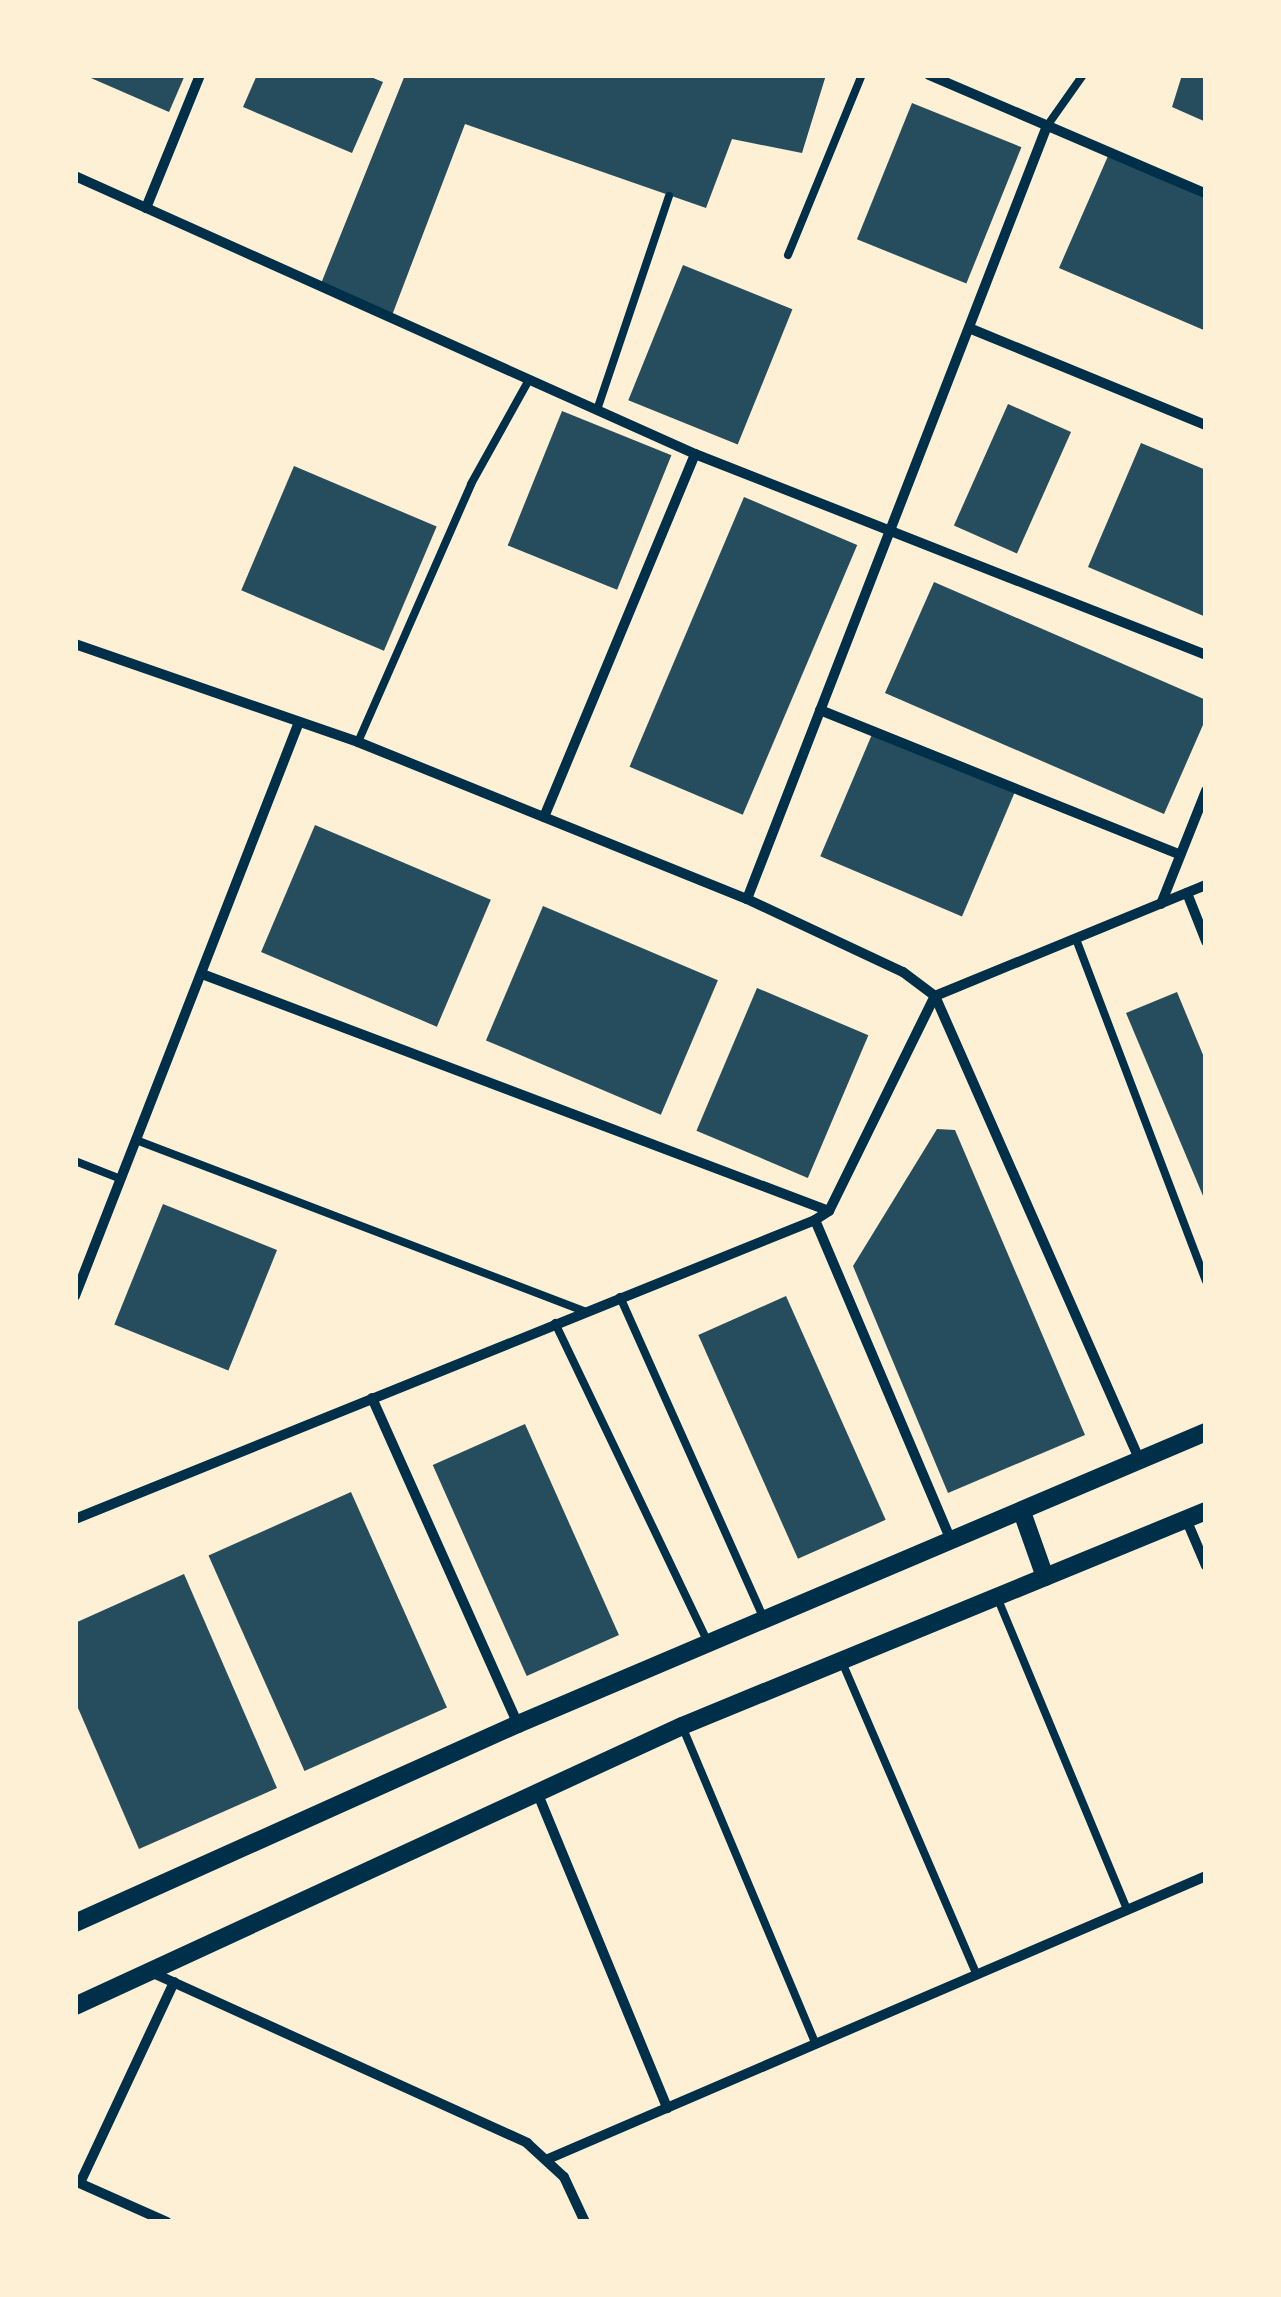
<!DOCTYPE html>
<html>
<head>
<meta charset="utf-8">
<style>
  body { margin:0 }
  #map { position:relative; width:1281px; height:2297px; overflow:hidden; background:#fdf0d5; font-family:Jost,sans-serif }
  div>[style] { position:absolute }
  .building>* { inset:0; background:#264d5e; transform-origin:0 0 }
  .service>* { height:8px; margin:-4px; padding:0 4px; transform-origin:4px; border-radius:4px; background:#003049 }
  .minor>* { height:10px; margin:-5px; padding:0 5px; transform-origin:5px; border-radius:5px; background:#003049 }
  .tertiary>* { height:18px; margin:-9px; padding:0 9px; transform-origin:9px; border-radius:9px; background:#003049 }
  span { translate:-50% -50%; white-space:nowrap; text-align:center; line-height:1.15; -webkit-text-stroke:8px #fdf0d5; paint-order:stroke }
  .frame { position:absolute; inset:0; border:78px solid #fdf0d5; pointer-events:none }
</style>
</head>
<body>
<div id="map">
  <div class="building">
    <div style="clip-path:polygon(84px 75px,185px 75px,169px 112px)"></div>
    <div style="clip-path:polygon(257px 75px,366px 75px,383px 82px,352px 153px,243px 107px)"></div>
    <div style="clip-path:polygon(405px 75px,826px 75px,802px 153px,732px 139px,706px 208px,465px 124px,391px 318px,320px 286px)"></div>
    <div style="clip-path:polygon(1182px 75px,1206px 75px,1206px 122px,1172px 107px)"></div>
    <div style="left:912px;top:103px;width:118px;height:147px;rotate:22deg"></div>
    <div style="clip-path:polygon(1108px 156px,1206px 199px,1206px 331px,1059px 268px)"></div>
    <div style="left:683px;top:265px;width:118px;height:146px;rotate:22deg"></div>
    <div style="left:1008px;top:404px;width:69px;height:133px;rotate:24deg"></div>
    <div style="left:562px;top:411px;width:118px;height:145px;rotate:22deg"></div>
    <div style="clip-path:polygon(1141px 443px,1206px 470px,1206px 617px,1088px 567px)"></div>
    <div style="left:294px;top:466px;width:155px;height:135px;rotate:23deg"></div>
    <div style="left:744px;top:497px;width:123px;height:293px;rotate:23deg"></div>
    <div style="clip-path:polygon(934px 582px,1206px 700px,1206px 718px,1164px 814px,885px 693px)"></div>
    <div style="left:873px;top:732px;width:154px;height:135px;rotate:23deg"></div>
    <div style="left:315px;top:825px;width:191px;height:138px;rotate:23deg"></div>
    <div style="left:543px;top:906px;width:190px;height:146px;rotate:23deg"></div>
    <div style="left:757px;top:988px;width:121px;height:155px;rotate:23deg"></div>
    <div style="clip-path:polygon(1177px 992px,1206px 1062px,1206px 1203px,1126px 1013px)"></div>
    <div style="clip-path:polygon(937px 1129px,955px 1130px,1085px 1435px,948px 1493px,853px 1266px)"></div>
    <div style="left:163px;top:1204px;width:123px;height:130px;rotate:22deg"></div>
    <div style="left:786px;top:1296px;width:245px;height:96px;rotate:66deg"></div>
    <div style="left:525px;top:1424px;width:231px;height:101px;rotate:66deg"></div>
    <div style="left:351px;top:1492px;width:236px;height:156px;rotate:66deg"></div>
    <div style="clip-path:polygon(184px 1574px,277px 1788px,139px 1849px,75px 1701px,75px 1623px)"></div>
  </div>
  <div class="service">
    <div style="left:1047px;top:126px;width:62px;rotate:-54.8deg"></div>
    <div style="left:788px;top:255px;width:195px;rotate:-67.7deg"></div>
    <div style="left:597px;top:410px;width:226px;rotate:-71.4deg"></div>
    <div style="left:358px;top:742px;width:282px;rotate:-66.3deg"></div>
    <div style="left:471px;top:484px;width:119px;rotate:-60.9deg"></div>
    <div style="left:1076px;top:939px;width:366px;rotate:69.2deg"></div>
    <div style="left:136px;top:1140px;width:480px;rotate:20.9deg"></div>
    <div style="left:75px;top:1161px;width:49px;rotate:21.4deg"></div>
    <div style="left:620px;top:1297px;width:350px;rotate:65.9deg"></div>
    <div style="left:555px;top:1323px;width:355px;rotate:64.4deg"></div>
    <div style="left:997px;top:1597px;width:339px;rotate:67.4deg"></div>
    <div style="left:842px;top:1662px;width:341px;rotate:66.7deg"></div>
    <div style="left:682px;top:1726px;width:345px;rotate:67.2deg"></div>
  </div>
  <div class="minor">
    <div style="left:929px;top:75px;width:301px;rotate:23.2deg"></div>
    <div style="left:75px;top:176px;width:679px;rotate:24.15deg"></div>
    <div style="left:695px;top:454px;width:549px;rotate:21.47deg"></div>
    <div style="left:146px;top:208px;width:144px;rotate:-67.9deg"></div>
    <div style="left:969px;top:328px;width:256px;rotate:22.3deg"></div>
    <div style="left:75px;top:644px;width:299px;rotate:19.1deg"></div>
    <div style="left:358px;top:742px;width:419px;rotate:22deg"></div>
    <div style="left:747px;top:899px;width:172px;rotate:25.1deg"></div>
    <div style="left:903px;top:972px;width:40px;rotate:37deg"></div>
    <div style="left:935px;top:996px;width:508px;rotate:66.21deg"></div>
    <div style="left:820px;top:710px;width:388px;rotate:21.9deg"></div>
    <div style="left:544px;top:817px;width:393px;rotate:-67.4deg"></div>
    <div style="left:1187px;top:893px;width:52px;rotate:68.4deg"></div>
    <div style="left:747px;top:899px;width:829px;rotate:-68.79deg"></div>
    <div style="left:1161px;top:904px;width:122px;rotate:-68.3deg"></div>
    <div style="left:202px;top:974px;width:670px;rotate:20.71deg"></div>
    <div style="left:815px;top:1220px;width:349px;rotate:67deg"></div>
    <div style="left:75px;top:1296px;width:616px;rotate:-68.68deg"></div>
    <div style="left:372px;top:1398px;width:357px;rotate:65.9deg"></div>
    <div style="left:75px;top:1519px;width:798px;rotate:-22deg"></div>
    <div style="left:815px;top:1220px;width:17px;rotate:-33deg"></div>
    <div style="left:829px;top:1211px;width:240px;rotate:-63.8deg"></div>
    <div style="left:935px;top:996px;width:293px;rotate:-22.3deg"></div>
    <div style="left:1186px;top:1519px;width:51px;rotate:66.9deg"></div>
    <div style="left:537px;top:1792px;width:342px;rotate:67.6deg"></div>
    <div style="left:153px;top:1973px;width:411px;rotate:24.4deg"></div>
    <div style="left:527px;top:2143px;width:50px;rotate:42.6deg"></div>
    <div style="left:564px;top:2177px;width:50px;rotate:65deg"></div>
    <div style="left:548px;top:2159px;width:716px;rotate:-23.27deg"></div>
    <div style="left:77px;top:2182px;width:98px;rotate:24deg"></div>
    <div style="left:80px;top:2183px;width:222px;rotate:-64.9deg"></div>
  </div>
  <div class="tertiary">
    <div style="left:1022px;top:1512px;width:69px;rotate:70.5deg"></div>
    <div style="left:75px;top:1923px;width:486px;rotate:-24.2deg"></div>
    <div style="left:518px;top:1724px;width:747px;rotate:-23deg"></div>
    <div style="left:75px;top:2006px;width:668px;rotate:-24.76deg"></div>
    <div style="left:682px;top:1726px;width:566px;rotate:-22.31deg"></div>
  </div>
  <div class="frame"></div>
</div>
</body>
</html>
